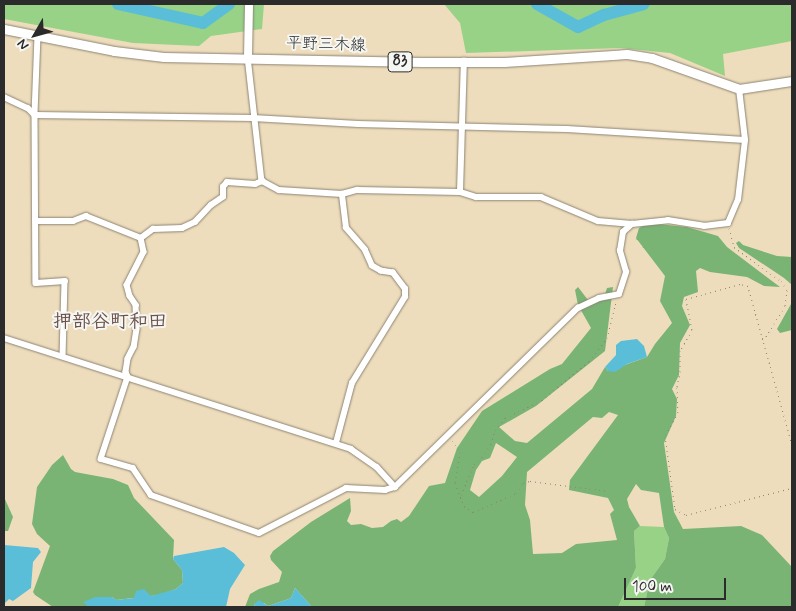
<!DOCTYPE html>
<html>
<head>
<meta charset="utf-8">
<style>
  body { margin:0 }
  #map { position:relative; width:796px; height:611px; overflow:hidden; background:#eeddbc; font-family:Mynerve,"Klee One",sans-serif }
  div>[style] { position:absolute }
  .green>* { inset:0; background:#97d287 }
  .forest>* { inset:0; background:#79b474 }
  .water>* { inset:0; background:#5abed8 }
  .river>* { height:12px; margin:-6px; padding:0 6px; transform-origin:6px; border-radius:6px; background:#5abed8 }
  .path>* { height:1px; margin-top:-0.5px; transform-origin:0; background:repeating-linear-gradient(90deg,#8c8474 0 1px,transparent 0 5px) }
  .roads { filter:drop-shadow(0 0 1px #8c8474) drop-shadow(0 0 1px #8c8474) }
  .street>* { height:5.5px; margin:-2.75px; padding:0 2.75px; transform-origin:2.75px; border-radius:2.75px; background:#fff }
  .secondary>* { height:8px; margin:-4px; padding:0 4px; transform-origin:4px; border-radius:4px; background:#fff }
  .primary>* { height:9px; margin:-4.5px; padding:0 4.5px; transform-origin:4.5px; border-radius:4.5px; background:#fff }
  span { translate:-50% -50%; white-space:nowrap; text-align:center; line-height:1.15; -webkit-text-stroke:4px #f6f6f2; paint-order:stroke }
  .shield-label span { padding:1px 4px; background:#f6f6f2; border:1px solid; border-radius:4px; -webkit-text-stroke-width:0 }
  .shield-label { font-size:15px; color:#2b2b2b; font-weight:700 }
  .street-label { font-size:16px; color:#2b2b2b }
  .quarter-label { font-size:19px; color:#6c524c; font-weight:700 }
  .frame { position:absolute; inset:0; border:5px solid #2b2b2b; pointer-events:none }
  .north { position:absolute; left:10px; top:10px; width:50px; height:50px; -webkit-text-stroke:4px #f6f6f2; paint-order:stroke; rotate:232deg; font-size:14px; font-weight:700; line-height:20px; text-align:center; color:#2b2b2b }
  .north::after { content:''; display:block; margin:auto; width:18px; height:22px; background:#2b2b2b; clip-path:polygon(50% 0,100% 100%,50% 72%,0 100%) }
  .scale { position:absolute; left:624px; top:578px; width:102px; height:22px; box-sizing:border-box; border:2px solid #2b2b2b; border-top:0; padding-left:6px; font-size:15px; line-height:18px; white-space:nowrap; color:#2b2b2b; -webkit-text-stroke:4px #f6f6f2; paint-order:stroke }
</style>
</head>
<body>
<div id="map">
  <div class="green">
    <div style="clip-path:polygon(4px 4px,264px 4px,262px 29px,211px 36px,199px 46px,133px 43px,4px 19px)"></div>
    <div style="clip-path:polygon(444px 4px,792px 4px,792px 41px,723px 54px,725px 76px,670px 53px,620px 48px,466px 53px,460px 23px)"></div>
    <div style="clip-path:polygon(640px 526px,664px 527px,669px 538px,665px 559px,650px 580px,644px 607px,618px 607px,636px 568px,634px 531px)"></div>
  </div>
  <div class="forest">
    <div style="clip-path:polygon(evenodd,648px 223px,687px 227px,718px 236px,727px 247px,780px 287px,764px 286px,747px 277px,710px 272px,700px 268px,696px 271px,698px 292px,684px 297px,682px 306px,690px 325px,680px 343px,679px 375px,672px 389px,677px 399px,676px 416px,664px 443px,674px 512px,683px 529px,741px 526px,762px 535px,792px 567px,792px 607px,644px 607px,650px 580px,665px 559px,669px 538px,664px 527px,659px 493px,641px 490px,636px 484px,627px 499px,629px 507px,640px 526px,634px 531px,636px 568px,618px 607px,312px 607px,295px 588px,291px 598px,286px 600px,268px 606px,264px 603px,254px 604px,255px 607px,245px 607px,250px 594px,259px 589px,279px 582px,282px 572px,271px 560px,270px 556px,273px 551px,311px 522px,350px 498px,351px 511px,347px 521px,351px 525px,361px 524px,372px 528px,383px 527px,391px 521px,397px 519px,401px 522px,409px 516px,429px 486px,445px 483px,457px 448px,482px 411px,550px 369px,562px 364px,591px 328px,578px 305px,575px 290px,578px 287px,588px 300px,594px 300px,604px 297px,607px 288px,613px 287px,605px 351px,536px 406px,499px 427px,515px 441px,527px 443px,592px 389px,605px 367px,608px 371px,647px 357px,655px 344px,672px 323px,660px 301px,665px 276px,636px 238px,639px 228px,648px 223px,609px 412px,618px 415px,570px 480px,569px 490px,608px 498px,614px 510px,610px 514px,617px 540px,576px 544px,562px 553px,533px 554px,530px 520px,525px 505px,527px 472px,593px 417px,602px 418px,609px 412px,648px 223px,496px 443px,517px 457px,502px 476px,479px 497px,470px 490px,476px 470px,482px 461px,490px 458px,496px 443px)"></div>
    <div style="clip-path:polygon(739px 241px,743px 245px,777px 256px,792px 257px,792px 285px,784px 278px,739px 248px,736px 243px)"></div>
    <div style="clip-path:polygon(792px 294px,792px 330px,780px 333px,777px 329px,791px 304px)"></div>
    <div style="clip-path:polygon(63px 455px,71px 469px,75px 472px,113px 479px,128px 485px,134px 498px,174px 540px,173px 559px,182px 570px,183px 583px,176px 589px,159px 595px,116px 600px,112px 597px,96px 597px,89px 607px,53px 607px,35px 595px,33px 592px,50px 546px,37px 534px,32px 524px,37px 487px,52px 465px)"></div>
    <div style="clip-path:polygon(4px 497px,13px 517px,8px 531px,4px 531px)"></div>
  </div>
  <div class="water">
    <div style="clip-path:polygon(637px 339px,644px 346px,647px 357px,627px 364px,615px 372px,608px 371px,605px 367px,616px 355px,616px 345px,621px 341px)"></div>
    <div style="clip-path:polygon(4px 545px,38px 548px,41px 552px,33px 562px,31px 588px,13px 601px,9px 599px,4px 604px)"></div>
    <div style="clip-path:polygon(224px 547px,234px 553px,245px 565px,230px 589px,226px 607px,89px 607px,83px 602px,96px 597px,112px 597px,116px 600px,134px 598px,136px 591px,144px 589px,151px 596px,176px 589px,183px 583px,182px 570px,173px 559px,174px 556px)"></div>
    <div style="clip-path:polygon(295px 588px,312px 607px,255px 607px,254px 604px,259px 600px,268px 606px,286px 600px,291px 598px)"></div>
  </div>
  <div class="river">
    <div style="left:118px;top:4px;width:87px;rotate:12.6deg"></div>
    <div style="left:203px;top:23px;width:32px;rotate:-36deg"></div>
    <div style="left:537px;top:4px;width:47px;rotate:29.3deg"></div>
    <div style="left:578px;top:27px;width:29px;rotate:-25deg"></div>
    <div style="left:604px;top:15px;width:41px;rotate:-15.4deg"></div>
  </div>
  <div class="path">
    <div style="left:729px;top:228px;width:20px;rotate:75deg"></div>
    <div style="left:734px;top:247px;width:58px;rotate:35.9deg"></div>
    <div style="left:781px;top:281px;width:11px;rotate:56deg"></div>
    <div style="left:787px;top:290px;width:16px;rotate:97deg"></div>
    <div style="left:785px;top:306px;width:39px;rotate:122deg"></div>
    <div style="left:452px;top:441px;width:14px;rotate:54deg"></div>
    <div style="left:460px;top:452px;width:31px;rotate:99deg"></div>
    <div style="left:455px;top:483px;width:25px;rotate:69deg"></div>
    <div style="left:464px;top:506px;width:11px;rotate:34deg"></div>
    <div style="left:473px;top:512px;width:47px;rotate:-23.8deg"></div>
    <div style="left:516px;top:493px;width:12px;rotate:-55deg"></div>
    <div style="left:523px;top:483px;width:7px;rotate:-16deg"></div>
    <div style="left:530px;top:481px;width:79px;rotate:7.3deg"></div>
    <div style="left:792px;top:445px;width:165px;rotate:-105.5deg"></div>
    <div style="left:748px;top:286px;width:8px;rotate:-166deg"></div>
    <div style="left:740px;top:284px;width:56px;rotate:164.5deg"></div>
    <div style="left:686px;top:299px;width:32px;rotate:79deg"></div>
    <div style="left:692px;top:330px;width:24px;rotate:120deg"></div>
    <div style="left:680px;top:351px;width:20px;rotate:90deg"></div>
    <div style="left:680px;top:371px;width:16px;rotate:101deg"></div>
    <div style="left:677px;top:387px;width:25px;rotate:88deg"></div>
    <div style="left:678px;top:412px;width:27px;rotate:118deg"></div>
    <div style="left:665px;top:436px;width:74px;rotate:82.2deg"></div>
    <div style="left:675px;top:509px;width:13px;rotate:29deg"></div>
    <div style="left:686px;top:515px;width:109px;rotate:-14.3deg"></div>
    <div style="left:461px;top:495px;width:34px;rotate:-67deg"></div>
    <div style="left:474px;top:464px;width:11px;rotate:-41deg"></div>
    <div style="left:482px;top:457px;width:16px;rotate:-55deg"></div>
    <div style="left:491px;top:444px;width:15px;rotate:-74deg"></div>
    <div style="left:495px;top:430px;width:16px;rotate:-50deg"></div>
    <div style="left:505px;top:418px;width:41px;rotate:-25.9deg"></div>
    <div style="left:542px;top:400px;width:61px;rotate:-39.7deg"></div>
    <div style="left:589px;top:361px;width:29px;rotate:-52deg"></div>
    <div style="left:607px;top:338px;width:38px;rotate:-76deg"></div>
  </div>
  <div class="roads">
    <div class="street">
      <div style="left:38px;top:36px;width:79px;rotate:92.2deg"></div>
      <div style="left:35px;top:115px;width:168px;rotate:89.7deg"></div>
      <div style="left:36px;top:283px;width:29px;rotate:-4deg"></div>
      <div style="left:65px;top:281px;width:74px;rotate:91.5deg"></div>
      <div style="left:248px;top:57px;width:125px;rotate:83.6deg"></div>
      <div style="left:4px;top:97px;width:26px;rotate:25deg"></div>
      <div style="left:28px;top:108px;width:10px;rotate:45deg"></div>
      <div style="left:35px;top:115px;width:218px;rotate:0.8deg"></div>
      <div style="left:253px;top:118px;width:105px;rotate:3.3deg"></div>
      <div style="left:358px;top:124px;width:209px;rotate:1.4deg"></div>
      <div style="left:567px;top:129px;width:178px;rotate:3.5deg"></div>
      <div style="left:262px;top:181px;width:19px;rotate:28deg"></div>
      <div style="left:279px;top:190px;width:63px;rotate:3.6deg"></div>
      <div style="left:342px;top:194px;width:16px;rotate:-15deg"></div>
      <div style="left:357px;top:190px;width:103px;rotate:1.1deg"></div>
      <div style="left:460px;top:192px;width:17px;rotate:17deg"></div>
      <div style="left:476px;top:197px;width:65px"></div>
      <div style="left:541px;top:197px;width:62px;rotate:22.8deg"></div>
      <div style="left:598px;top:221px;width:34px;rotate:5deg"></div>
      <div style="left:632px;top:224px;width:36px;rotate:-6deg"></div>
      <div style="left:668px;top:220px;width:36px;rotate:9deg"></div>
      <div style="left:704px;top:226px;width:24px;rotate:-7deg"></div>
      <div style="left:728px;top:223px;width:25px;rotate:-67deg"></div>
      <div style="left:738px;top:200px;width:60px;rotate:-83.3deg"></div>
      <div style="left:745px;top:140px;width:51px;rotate:-96.7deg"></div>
      <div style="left:460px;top:192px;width:131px;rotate:-88.3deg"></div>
      <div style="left:35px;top:221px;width:38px"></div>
      <div style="left:73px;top:221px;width:14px;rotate:-21deg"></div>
      <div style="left:86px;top:216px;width:59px;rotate:21.8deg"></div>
      <div style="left:141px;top:238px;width:14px;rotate:78deg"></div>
      <div style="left:144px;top:252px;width:37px;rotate:117deg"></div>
      <div style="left:127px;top:285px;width:11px;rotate:75deg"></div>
      <div style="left:130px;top:296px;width:11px;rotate:56deg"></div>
      <div style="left:136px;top:305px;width:24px;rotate:88deg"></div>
      <div style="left:137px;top:329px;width:18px;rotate:99deg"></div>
      <div style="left:134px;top:347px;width:13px;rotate:117deg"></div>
      <div style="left:128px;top:359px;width:13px;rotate:99deg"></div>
      <div style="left:126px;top:372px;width:5px;rotate:68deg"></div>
      <div style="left:128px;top:377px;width:86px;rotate:108.2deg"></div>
      <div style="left:101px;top:459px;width:33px;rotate:16deg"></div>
      <div style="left:133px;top:468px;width:32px;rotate:56deg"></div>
      <div style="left:151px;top:495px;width:114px;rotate:19.4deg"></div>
      <div style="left:259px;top:533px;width:98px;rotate:-27.3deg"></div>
      <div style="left:346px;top:488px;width:39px;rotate:3deg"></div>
      <div style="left:385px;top:490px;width:10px;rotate:-17deg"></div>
      <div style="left:395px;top:487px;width:256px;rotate:-44.4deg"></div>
      <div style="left:578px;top:308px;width:23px;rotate:-25deg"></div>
      <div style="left:599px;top:298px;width:20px;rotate:-11deg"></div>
      <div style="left:619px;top:294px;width:23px;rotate:-72deg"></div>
      <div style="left:626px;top:272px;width:22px;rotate:-106deg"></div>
      <div style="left:620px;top:251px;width:19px;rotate:-81deg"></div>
      <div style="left:623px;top:232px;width:12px;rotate:-42deg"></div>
      <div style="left:141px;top:238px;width:15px;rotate:-37deg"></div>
      <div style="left:153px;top:229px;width:29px;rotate:-2deg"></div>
      <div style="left:182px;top:228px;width:14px;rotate:-25deg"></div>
      <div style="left:195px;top:222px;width:23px;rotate:-47deg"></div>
      <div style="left:211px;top:205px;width:14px;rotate:-34deg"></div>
      <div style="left:223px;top:197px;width:10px;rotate:-90deg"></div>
      <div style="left:223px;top:187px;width:6px;rotate:-51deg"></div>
      <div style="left:227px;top:182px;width:28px;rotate:4deg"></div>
      <div style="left:255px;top:184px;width:8px;rotate:-23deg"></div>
      <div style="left:4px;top:338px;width:364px;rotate:17.7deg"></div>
      <div style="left:351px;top:449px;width:32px;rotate:35deg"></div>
      <div style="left:377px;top:467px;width:27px;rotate:48deg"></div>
      <div style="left:336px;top:443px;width:62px;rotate:-75.1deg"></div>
      <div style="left:352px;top:383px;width:101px;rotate:-58.4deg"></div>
      <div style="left:405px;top:297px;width:8px;rotate:-90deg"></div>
      <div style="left:405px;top:289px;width:20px;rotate:-127deg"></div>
      <div style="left:393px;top:273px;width:12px;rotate:-171deg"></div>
      <div style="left:381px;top:271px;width:10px;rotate:-151deg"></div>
      <div style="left:372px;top:266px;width:17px;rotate:-114deg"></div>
      <div style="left:365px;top:250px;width:29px;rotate:-131deg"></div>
      <div style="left:346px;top:228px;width:34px;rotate:-97deg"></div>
    </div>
    <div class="secondary">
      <div style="left:248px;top:57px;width:53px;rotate:-88.9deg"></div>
    </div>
    <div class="primary">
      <div style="left:4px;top:29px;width:112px;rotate:11.3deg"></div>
      <div style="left:114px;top:51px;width:50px;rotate:6.8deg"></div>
      <div style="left:164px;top:57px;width:258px;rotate:1.1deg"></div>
      <div style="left:422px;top:62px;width:82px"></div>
      <div style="left:504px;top:62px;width:123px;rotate:-3.7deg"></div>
      <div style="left:627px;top:54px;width:25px;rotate:9deg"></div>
      <div style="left:652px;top:58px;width:92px;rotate:19.6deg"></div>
      <div style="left:739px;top:89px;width:54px;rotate:-8.6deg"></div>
    </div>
  </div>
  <div class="shield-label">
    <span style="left:400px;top:62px">83</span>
  </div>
  <div class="street-label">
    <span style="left:326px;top:45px;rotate:2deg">平野三木線</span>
  </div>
  <div class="quarter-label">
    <span style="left:110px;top:322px">押部谷町和田</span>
  </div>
  <div class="frame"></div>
  <div class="north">N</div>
  <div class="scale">100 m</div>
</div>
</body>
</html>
